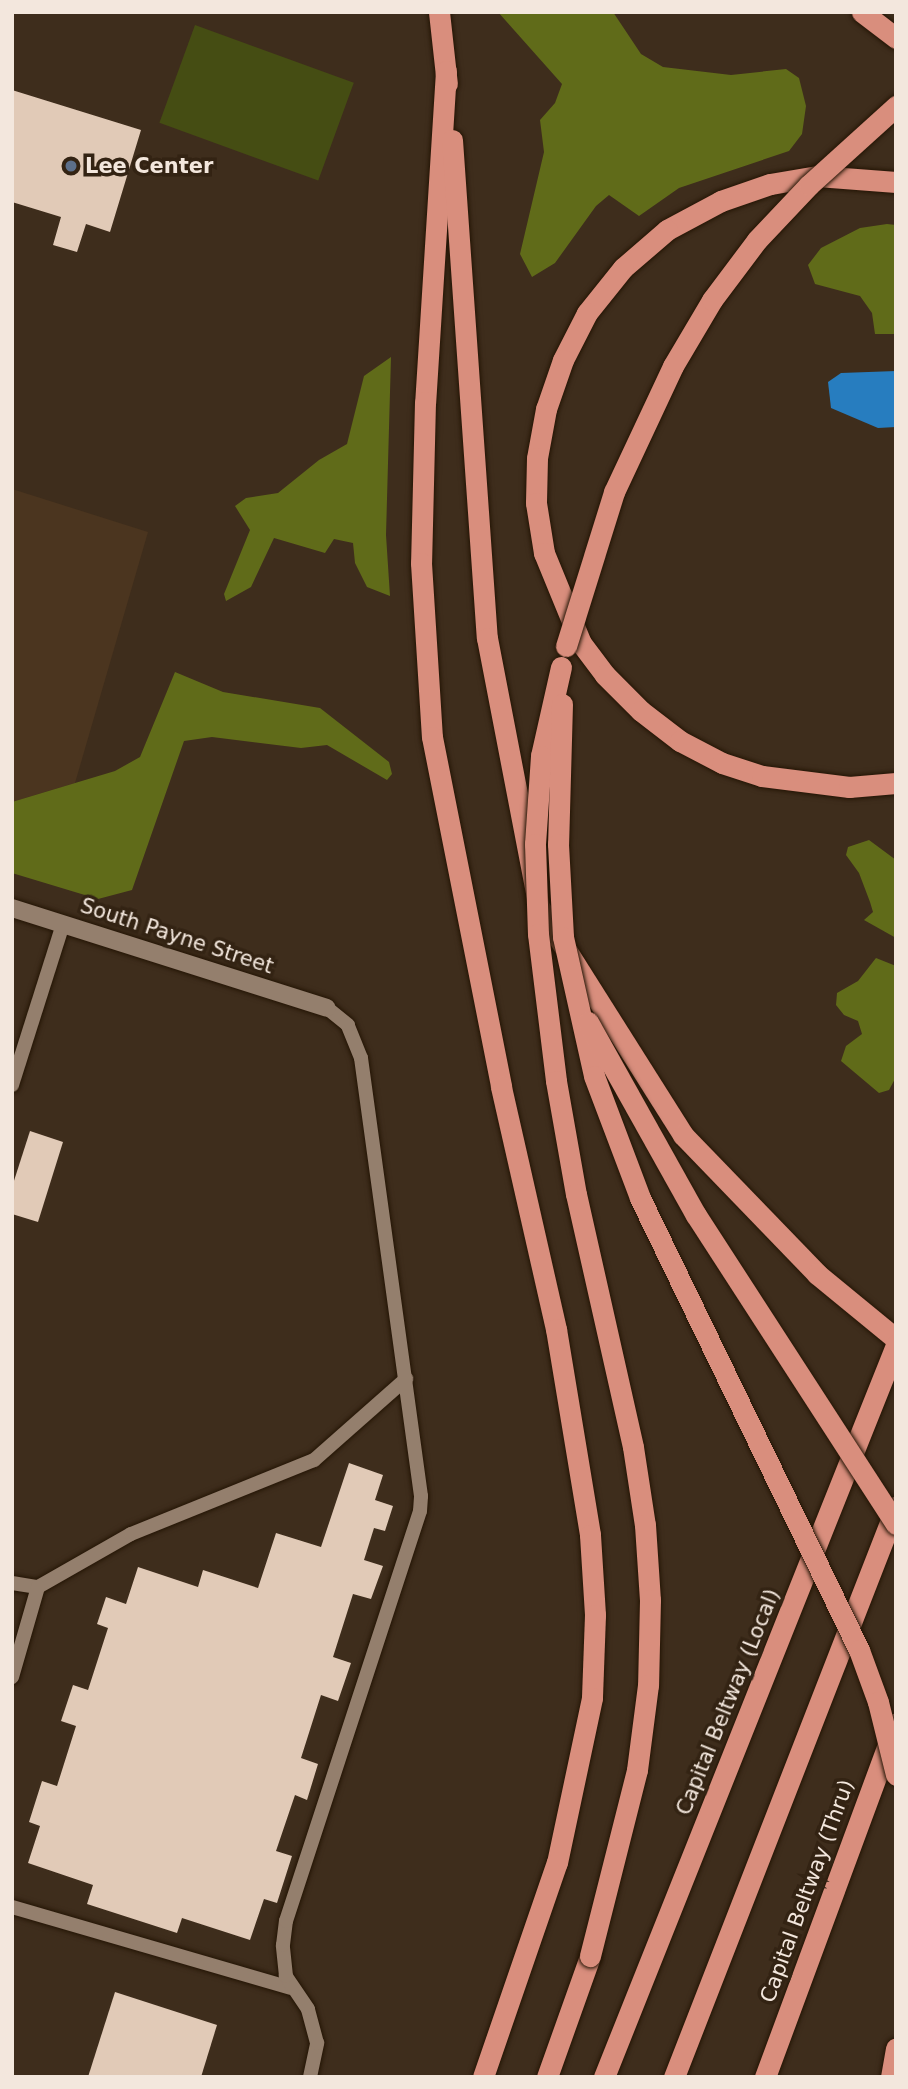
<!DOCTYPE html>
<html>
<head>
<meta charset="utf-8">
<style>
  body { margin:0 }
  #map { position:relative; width:908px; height:2089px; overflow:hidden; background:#3e2d1c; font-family:"DejaVu Sans",sans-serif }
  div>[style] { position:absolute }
  .built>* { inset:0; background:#4b351f }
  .green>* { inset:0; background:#454d13; transform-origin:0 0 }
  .forest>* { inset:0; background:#606b19 }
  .water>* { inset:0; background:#277dbf }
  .building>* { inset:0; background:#e1cab7 }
  .roads { filter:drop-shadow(0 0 2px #241505) drop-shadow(0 0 2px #241505) }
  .lane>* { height:14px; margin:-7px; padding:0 7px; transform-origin:7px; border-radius:7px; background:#947f6d }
  .street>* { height:18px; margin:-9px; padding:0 9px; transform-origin:9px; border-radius:9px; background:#947f6d }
  .highway>* { height:21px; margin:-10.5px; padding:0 10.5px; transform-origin:10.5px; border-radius:10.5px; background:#d98e7d }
  .bridges { filter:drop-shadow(0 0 2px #241505) drop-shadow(0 0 2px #241505) }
  .highway-bridge>* { height:21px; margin:-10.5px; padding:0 10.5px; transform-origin:10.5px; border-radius:10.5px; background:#d98e7d }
  .dots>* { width:19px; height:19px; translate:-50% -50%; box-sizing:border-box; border:4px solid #332313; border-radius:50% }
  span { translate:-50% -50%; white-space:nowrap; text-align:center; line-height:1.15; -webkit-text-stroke:7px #332313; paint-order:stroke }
  .poi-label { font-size:21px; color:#f3e7dd; font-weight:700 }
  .left { translate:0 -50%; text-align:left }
  .street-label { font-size:21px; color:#f3e7dd }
  .frame { position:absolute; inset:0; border:14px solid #f3e7dd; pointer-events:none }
</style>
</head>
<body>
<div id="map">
  <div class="built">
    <div style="clip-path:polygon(12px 489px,148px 532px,75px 783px,12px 802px)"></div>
  </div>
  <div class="green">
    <div style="left:195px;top:25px;width:169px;height:104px;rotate:20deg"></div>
  </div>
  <div class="forest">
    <div style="clip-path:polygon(498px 12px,613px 12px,641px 54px,663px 67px,731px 75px,786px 69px,799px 78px,806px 106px,802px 134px,789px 151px,679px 188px,639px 216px,609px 195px,596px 206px,555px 263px,532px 277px,520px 254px,544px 152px,540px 120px,555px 103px,562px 84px)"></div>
    <div style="clip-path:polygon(887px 224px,896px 225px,896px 334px,875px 334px,872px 313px,860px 296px,815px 284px,808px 265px,821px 248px,860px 228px)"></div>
    <div style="clip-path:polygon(391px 357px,386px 535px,390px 596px,367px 587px,355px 563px,353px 543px,334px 539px,325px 553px,274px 538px,251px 587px,226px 601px,224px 594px,250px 530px,235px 506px,246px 498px,278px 493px,319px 460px,347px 444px,364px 376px)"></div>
    <div style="clip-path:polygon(175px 672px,223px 692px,320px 708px,389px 762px,392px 774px,387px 780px,327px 745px,301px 748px,212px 737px,184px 741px,132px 890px,98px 899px,12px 873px,12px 802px,115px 771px,140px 757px)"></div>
    <div style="clip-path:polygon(869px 840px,896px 860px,896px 938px,864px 920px,873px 912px,870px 902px,859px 873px,846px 855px,848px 847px)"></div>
    <div style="clip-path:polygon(876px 958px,896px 966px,896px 1077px,889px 1090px,879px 1093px,841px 1061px,846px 1046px,862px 1034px,858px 1021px,844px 1015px,836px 1005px,837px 993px,858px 981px)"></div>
  </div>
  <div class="water">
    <div style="clip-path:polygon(896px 371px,896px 427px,878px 428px,831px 408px,828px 382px,841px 373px)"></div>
  </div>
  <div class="building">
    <div style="clip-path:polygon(12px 90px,141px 130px,110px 232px,86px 224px,77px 252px,53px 245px,61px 217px,12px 202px)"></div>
    <div style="clip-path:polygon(30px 1131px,63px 1142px,38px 1222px,12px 1214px,12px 1187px)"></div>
    <div style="clip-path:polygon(349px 1463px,383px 1475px,375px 1500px,393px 1506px,385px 1531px,374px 1528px,364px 1560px,383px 1566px,371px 1599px,353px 1594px,333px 1657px,351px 1663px,338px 1701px,321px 1695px,301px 1758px,318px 1764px,307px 1800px,295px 1795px,276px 1851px,292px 1856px,277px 1903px,264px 1899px,250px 1940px,182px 1918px,177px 1933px,87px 1904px,93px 1885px,28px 1863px,40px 1826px,29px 1822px,42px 1781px,57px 1786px,76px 1726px,61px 1721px,73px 1685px,88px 1690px,108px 1628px,97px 1624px,106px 1597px,126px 1604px,138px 1567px,198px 1587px,203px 1570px,258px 1588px,276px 1533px,321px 1547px)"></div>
    <div style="clip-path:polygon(115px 1992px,217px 2025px,201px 2077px,88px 2077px)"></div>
  </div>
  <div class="roads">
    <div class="lane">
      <div style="left:12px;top:1085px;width:169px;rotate:-72.4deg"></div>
      <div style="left:12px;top:1583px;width:26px;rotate:9deg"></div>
      <div style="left:38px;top:1587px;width:107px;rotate:-29.7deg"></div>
      <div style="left:131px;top:1534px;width:197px;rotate:-22deg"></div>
      <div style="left:314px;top:1460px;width:123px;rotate:-41.4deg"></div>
      <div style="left:12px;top:1677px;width:94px;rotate:-73.9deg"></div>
      <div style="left:12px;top:1907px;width:290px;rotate:16.2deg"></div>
      <div style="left:310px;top:2077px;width:35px;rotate:-78deg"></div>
      <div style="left:317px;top:2043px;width:35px;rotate:-105deg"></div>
      <div style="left:308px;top:2009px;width:40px;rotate:-124deg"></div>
      <div style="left:286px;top:1976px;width:31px;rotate:-96deg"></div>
      <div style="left:283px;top:1945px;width:24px;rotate:-83deg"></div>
      <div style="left:286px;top:1921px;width:431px;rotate:-71.9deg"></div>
      <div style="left:420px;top:1511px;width:15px;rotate:-86deg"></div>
      <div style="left:421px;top:1496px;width:442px;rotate:-97.8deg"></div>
      <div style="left:361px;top:1058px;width:35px;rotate:-112deg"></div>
      <div style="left:348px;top:1025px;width:27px;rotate:-141deg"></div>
    </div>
    <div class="street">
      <div style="left:12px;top:908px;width:330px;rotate:17.6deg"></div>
    </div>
    <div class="highway">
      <div style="left:439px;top:12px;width:72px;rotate:83.7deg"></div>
      <div style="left:862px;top:12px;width:43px;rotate:37.4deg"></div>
      <div style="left:446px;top:71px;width:332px;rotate:93.6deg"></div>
      <div style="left:425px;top:402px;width:161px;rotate:91.4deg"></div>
      <div style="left:421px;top:563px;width:174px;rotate:86.4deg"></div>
      <div style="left:432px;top:737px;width:357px;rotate:78.8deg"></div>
      <div style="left:501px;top:1087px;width:248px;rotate:77.2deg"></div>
      <div style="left:556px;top:1329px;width:209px;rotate:80.6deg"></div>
      <div style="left:590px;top:1535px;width:80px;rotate:86.4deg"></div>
      <div style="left:595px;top:1615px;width:83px;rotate:92.1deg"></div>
      <div style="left:592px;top:1698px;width:168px;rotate:102deg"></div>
      <div style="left:557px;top:1862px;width:227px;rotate:109deg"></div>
      <div style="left:452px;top:140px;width:499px;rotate:86deg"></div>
      <div style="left:487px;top:638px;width:274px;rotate:79.1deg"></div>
      <div style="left:539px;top:907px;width:270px;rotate:57.7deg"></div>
      <div style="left:683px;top:1135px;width:193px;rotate:46deg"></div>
      <div style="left:817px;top:1274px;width:102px;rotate:39.4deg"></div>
      <div style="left:896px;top:182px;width:79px;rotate:-175.7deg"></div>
      <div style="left:817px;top:176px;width:48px;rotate:170.3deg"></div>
      <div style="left:770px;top:184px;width:52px;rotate:160.9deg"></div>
      <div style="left:721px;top:201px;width:61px;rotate:151.8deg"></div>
      <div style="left:667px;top:230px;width:58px;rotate:139.2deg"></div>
      <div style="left:623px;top:268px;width:58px;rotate:128.7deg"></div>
      <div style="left:587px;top:313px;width:53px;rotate:117.1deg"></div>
      <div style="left:563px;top:360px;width:52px;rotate:109.1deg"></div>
      <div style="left:546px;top:409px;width:50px;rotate:100.4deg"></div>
      <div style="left:537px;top:458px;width:45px;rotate:91.3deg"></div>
      <div style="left:536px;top:503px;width:51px;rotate:80.9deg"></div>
      <div style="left:544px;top:553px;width:97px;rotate:67.7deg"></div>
      <div style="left:581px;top:643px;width:40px;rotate:53deg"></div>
      <div style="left:605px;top:675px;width:51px;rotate:45deg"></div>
      <div style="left:641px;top:711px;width:49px;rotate:37.6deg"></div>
      <div style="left:680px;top:741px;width:47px;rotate:27.6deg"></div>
      <div style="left:722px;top:763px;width:42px;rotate:18deg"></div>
      <div style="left:762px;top:776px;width:88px;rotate:7.2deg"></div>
      <div style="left:849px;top:787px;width:47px;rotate:-4.9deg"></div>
      <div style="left:547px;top:2077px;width:128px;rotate:-70.4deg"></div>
      <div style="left:604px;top:2077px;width:788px;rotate:-68.25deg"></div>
      <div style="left:674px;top:2077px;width:612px;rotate:-68.72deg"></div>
      <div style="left:765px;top:2077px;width:377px;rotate:-69.7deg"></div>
      <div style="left:891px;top:2077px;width:29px;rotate:-80deg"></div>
    </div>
  </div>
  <div class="bridges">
    <div class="highway-bridge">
      <div style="left:566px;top:646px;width:161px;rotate:-72.7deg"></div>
      <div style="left:614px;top:492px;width:139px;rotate:-64.9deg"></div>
      <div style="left:673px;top:366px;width:77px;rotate:-59.4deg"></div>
      <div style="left:712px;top:300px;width:75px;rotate:-53.1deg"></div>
      <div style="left:757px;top:240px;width:76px;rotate:-46.6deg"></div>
      <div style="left:809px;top:185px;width:118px;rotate:-42.2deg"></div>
      <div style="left:561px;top:667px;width:91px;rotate:102.7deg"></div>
      <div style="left:541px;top:756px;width:88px;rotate:93.9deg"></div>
      <div style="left:535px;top:844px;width:90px;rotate:88.1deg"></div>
      <div style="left:538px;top:934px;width:148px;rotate:83deg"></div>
      <div style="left:556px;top:1081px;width:115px;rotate:80deg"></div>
      <div style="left:576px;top:1194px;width:259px;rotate:77.3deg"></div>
      <div style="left:633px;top:1447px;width:79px;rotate:81.3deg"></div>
      <div style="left:645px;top:1525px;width:75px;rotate:86.2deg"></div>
      <div style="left:650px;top:1600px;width:85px;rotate:91.3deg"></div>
      <div style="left:648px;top:1685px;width:86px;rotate:97.4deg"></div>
      <div style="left:637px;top:1770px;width:192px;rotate:104.2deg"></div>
      <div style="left:562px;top:704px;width:140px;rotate:91.6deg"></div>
      <div style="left:558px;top:844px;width:93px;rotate:86.9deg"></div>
      <div style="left:563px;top:937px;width:142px;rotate:77.4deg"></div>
      <div style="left:594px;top:1076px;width:130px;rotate:69.3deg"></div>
      <div style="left:640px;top:1198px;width:502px;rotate:64.15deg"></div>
      <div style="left:859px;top:1650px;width:55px;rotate:69.9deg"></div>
      <div style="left:878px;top:1702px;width:75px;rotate:76.1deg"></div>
      <div style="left:588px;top:1022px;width:221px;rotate:60.8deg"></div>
      <div style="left:696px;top:1215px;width:368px;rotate:57.1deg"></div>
    </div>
  </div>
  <div class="dots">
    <div style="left:71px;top:166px;background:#5c6f8a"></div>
  </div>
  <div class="poi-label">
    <span class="left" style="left:85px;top:166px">Lee Center</span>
  </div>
  <div class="street-label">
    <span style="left:177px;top:936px;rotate:18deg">South Payne Street</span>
    <span style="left:728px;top:1702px;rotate:-68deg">Capital Beltway (Local)</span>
    <span style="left:807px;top:1891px;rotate:-70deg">Capital Beltway (Thru)</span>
  </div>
  <div class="frame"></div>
</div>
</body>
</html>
